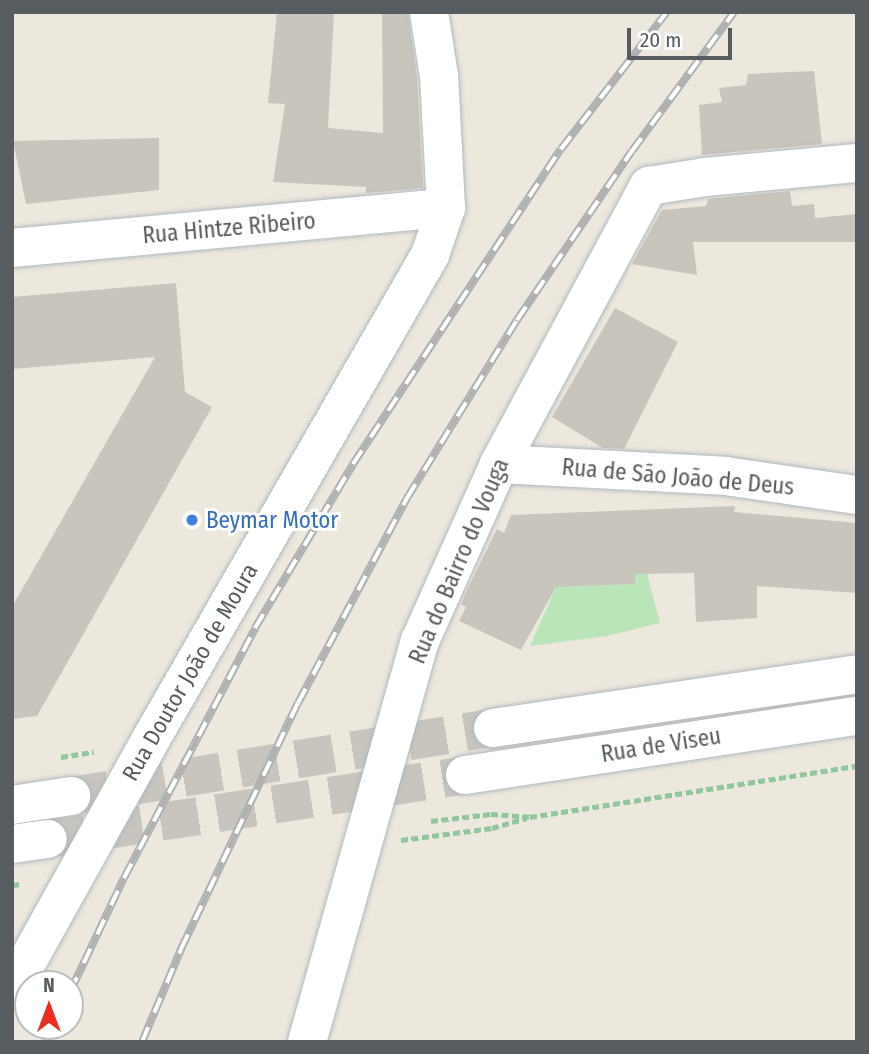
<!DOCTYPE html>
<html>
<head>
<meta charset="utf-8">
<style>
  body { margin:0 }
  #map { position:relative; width:869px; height:1054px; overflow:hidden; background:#ece8de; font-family:"Fira Sans Condensed",sans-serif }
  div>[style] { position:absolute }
  .green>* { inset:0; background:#bae5b9 }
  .building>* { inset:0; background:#c8c5bd }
  .secondary-tunnel>* { height:38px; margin-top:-19px; transform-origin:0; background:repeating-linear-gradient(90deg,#c7c5be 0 38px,transparent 0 57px) }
  .path>* { height:4.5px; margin-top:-2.25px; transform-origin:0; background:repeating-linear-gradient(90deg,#92c6a0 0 7px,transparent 0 10.5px) }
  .roads { filter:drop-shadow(0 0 2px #b4b7bc) drop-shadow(0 0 2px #b4b7bc) }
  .street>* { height:38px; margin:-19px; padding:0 19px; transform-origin:19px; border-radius:19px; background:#fff }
  .secondary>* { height:38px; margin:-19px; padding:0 19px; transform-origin:19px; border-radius:19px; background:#fff }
  .rail>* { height:8px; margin-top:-4px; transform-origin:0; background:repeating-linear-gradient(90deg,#fff 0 16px,#b0b1b1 0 32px); box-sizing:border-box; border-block:2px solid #b0b1b1 }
  .dots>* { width:19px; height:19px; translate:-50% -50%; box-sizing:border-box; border:4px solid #fff; border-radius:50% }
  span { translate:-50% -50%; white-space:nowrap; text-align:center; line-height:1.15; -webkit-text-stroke:6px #fff; paint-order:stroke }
  .street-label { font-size:23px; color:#575c60 }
  .shop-label { font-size:23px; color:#366cbe }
  .left { translate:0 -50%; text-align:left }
  .frame { position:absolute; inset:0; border:14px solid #575c60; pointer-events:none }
  .north { position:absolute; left:14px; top:970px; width:70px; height:70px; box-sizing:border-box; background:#fff; border:2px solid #bcbebf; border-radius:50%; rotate:0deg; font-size:19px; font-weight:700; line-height:28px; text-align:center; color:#575c60 }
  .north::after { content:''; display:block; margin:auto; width:24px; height:32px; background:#ee2d21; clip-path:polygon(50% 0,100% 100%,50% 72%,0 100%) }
  .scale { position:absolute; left:627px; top:28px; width:105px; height:32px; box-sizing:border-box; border:4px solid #575c60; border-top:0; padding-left:9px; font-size:21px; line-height:24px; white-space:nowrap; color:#575c60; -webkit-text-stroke:5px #fff; paint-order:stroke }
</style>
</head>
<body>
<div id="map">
  <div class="green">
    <div style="clip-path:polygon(635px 570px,646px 570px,660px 623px,607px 636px,530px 646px,556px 587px,635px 584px)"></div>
  </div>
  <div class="building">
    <div style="clip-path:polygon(277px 12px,334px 12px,328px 128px,383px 133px,382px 12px,408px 12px,417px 78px,423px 188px,366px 193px,366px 187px,273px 182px,285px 104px,268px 103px)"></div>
    <div style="clip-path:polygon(814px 71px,822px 144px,702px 155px,699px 105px,722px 102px,719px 88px,746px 85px,748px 74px)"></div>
    <div style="clip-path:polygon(159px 138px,159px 190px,26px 204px,13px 141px)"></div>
    <div style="clip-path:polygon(790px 191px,792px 206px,814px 204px,815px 218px,857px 214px,857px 242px,693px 242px,697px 275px,632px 264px,662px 210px,706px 206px,708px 199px)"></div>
    <div style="clip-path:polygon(176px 283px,185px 392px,212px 407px,37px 716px,12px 719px,12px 607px,155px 357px,12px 369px,12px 297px)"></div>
    <div style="clip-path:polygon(615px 308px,678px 342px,624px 449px,603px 448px,552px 417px)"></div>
    <div style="clip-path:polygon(735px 506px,734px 512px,857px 523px,857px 593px,757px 586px,757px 618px,696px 622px,694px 573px,635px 574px,635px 584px,556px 587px,521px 650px,459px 621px,466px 607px,461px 604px,469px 586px,497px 529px,504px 533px,511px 515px)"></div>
  </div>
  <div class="secondary-tunnel">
    <div style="left:71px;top:796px;width:427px;rotate:-9.2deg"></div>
    <div style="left:48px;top:839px;width:422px;rotate:-8.7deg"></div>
  </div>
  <div class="path">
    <div style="left:61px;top:757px;width:33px;rotate:-9deg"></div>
    <div style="left:431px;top:821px;width:60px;rotate:-6.7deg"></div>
    <div style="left:491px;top:814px;width:39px;rotate:4deg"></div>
    <div style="left:530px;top:817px;width:331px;rotate:-8.9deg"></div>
    <div style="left:401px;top:840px;width:92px;rotate:-7.5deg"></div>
    <div style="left:492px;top:828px;width:36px;rotate:-16deg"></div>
    <div style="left:12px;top:885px;width:10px;rotate:-6deg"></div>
  </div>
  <div class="roads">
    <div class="street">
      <div style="left:12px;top:248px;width:436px;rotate:-5.3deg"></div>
      <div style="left:499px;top:464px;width:226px;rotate:3deg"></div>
      <div style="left:725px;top:476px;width:133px;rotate:8.2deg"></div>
      <div style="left:12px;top:989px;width:286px;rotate:-60.9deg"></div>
      <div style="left:151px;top:739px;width:559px;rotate:-60.04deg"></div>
      <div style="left:430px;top:255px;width:50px;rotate:-71.2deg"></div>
      <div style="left:446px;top:208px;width:132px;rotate:-93deg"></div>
      <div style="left:439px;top:76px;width:65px;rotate:-98.9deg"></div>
      <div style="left:307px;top:1042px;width:417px;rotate:-74.3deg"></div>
      <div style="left:420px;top:641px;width:194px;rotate:-65.9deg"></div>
      <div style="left:499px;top:464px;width:316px;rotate:-61.7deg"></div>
      <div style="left:649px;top:186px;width:57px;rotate:-9.1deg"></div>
      <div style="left:705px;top:177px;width:153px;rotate:-5.3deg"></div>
    </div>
    <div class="secondary">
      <div style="left:493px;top:728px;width:368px;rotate:-8.4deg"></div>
      <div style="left:465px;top:775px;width:396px;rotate:-8.6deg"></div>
      <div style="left:12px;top:805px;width:60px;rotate:-8.7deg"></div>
      <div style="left:12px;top:844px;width:36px;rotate:-8deg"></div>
    </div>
  </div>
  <div class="rail">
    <div style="left:70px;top:992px;width:126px;rotate:-64.7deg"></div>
    <div style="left:124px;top:878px;width:282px;rotate:-62.3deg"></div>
    <div style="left:255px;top:628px;width:191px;rotate:-59.1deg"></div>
    <div style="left:353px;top:464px;width:377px;rotate:-56.6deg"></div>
    <div style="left:561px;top:149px;width:173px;rotate:-52.3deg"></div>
    <div style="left:46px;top:1042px;width:18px;rotate:-63deg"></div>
    <div style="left:142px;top:1042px;width:101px;rotate:-67.2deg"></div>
    <div style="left:181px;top:949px;width:272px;rotate:-64.6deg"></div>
    <div style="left:298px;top:703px;width:232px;rotate:-62deg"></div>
    <div style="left:407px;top:498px;width:209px;rotate:-58.3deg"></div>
    <div style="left:517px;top:320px;width:204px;rotate:-55.8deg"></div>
    <div style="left:632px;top:151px;width:172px;rotate:-53.7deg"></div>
  </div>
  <div class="dots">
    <div style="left:192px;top:520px;background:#3f7fe0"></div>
  </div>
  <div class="street-label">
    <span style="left:229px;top:228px;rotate:-5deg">Rua Hintze Ribeiro</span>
    <span style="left:678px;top:477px;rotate:5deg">Rua de São João de Deus</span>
    <span style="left:459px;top:561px;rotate:-67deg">Rua do Bairro do Vouga</span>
    <span style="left:190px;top:672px;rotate:-60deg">Rua Doutor João de Moura</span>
    <span style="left:661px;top:745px;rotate:-9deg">Rua de Viseu</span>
  </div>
  <div class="shop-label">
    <span class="left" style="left:206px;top:520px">Beymar Motor</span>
  </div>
  <div class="frame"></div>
  <div class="north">N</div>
  <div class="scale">20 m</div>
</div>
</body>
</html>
